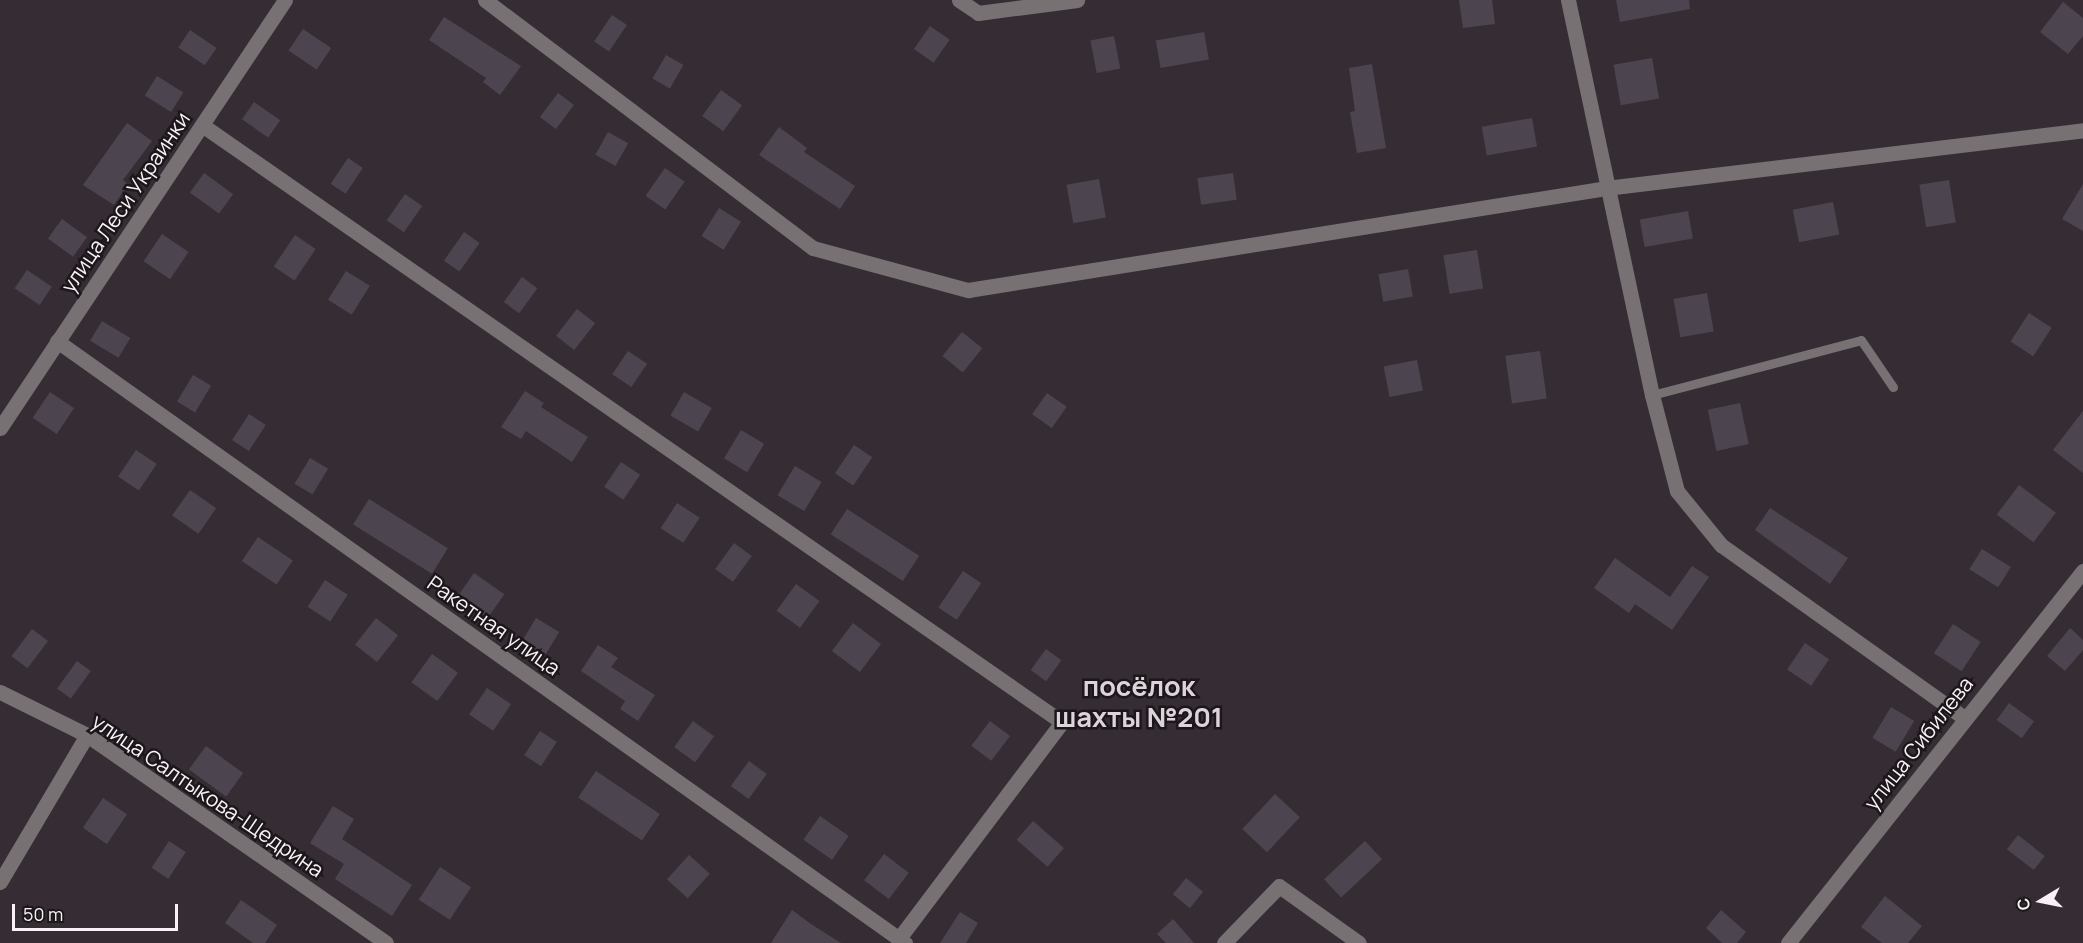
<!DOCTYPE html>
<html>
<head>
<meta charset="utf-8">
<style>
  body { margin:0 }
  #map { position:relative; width:2083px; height:943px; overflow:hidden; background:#362d34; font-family:Manrope,sans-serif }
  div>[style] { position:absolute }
  .building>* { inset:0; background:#4c454f; transform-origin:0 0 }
  .service>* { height:9px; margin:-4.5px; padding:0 4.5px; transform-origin:4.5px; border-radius:4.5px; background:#777173 }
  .minor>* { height:15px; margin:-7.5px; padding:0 7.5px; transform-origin:7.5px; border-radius:7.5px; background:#777173 }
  span { translate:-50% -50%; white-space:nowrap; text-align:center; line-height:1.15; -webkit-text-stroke:5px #1b171a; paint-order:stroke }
  .street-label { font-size:21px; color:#f8f1f6 }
  .district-label { font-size:27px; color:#ded2db; font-weight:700 }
  .north { position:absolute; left:2011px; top:871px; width:60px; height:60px; -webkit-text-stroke:4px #1b171a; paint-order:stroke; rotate:260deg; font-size:16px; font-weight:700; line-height:24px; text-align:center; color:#f8f1f6 }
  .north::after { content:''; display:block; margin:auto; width:21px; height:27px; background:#f8f1f6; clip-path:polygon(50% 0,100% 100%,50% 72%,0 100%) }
  .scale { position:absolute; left:12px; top:904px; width:166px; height:27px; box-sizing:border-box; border:3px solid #f8f1f6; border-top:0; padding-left:8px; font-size:18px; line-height:21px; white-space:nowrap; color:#f8f1f6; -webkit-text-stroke:4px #1b171a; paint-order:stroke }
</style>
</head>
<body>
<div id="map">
  <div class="building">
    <div style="clip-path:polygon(1459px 0,1492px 0,1495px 24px,1463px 28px)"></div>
    <div style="clip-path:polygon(1616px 0,1689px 0,1690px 9px,1620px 22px)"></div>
    <div style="clip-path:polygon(2063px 2px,2083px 18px,2083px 36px,2068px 54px,2040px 32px)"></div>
    <div style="left:612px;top:15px;width:18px;height:32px;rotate:34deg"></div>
    <div style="clip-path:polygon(444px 17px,521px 66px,500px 95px,483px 82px,486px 78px,429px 40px)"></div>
    <div style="left:930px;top:26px;width:24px;height:28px;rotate:35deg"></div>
    <div style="left:303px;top:29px;width:34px;height:26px;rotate:34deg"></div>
    <div style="left:190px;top:30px;width:32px;height:21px;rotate:34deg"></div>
    <div style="left:1204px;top:32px;width:28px;height:49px;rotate:80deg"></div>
    <div style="left:1114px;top:36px;width:33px;height:24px;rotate:79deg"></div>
    <div style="left:666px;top:55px;width:20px;height:27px;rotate:30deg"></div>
    <div style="left:1652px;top:58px;width:41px;height:39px;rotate:80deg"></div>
    <div style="clip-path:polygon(1372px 64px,1386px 148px,1357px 153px,1350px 112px,1355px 111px,1349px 68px)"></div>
    <div style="left:157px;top:76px;width:31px;height:23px;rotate:32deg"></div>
    <div style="left:721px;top:90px;width:26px;height:32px;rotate:36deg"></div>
    <div style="left:558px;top:93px;width:20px;height:30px;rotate:37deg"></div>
    <div style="left:254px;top:102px;width:32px;height:21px;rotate:35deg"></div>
    <div style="left:1532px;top:118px;width:29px;height:51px;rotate:80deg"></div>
    <div style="clip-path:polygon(127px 123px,152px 141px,123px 180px,128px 184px,114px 205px,83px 185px)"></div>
    <div style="clip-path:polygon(779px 127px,807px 148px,804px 152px,855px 186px,840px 209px,759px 155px)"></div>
    <div style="left:608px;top:132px;width:23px;height:26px;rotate:29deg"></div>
    <div style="left:348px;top:158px;width:18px;height:31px;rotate:34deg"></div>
    <div style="left:665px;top:168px;width:24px;height:34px;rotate:35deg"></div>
    <div style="left:204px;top:173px;width:36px;height:24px;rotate:36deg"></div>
    <div style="left:1233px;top:173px;width:27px;height:36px;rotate:82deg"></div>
    <div style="left:1099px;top:179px;width:39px;height:33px;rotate:80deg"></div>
    <div style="left:1949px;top:180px;width:43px;height:30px;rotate:81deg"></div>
    <div style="clip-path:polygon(2083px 184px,2083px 231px,2062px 219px)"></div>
    <div style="left:405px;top:194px;width:21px;height:32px;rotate:35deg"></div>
    <div style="left:1833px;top:202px;width:33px;height:41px;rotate:79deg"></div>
    <div style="left:719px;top:208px;width:26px;height:33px;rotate:32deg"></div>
    <div style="left:1688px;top:211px;width:28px;height:49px;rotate:80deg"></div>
    <div style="left:62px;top:219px;width:31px;height:24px;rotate:36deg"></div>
    <div style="left:464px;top:232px;width:19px;height:35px;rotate:35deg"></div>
    <div style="left:162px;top:234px;width:32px;height:33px;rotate:34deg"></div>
    <div style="left:295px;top:235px;width:25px;height:38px;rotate:34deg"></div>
    <div style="left:1477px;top:250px;width:39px;height:34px;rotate:81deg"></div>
    <div style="left:1408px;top:269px;width:28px;height:30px;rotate:80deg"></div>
    <div style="left:27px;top:270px;width:30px;height:22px;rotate:34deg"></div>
    <div style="left:346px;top:271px;width:28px;height:34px;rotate:32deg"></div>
    <div style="left:522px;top:277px;width:19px;height:31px;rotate:36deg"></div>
    <div style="left:1707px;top:293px;width:39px;height:34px;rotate:80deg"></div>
    <div style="left:577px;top:309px;width:23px;height:34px;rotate:38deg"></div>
    <div style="left:2029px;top:313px;width:27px;height:34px;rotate:33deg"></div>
    <div style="left:102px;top:321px;width:33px;height:23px;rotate:31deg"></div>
    <div style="left:962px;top:332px;width:26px;height:31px;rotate:39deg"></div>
    <div style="left:628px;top:351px;width:23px;height:28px;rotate:34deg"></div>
    <div style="left:1540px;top:351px;width:48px;height:35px;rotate:82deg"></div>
    <div style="left:1417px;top:360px;width:31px;height:34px;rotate:79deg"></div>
    <div style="left:193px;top:375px;width:21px;height:31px;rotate:31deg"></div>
    <div style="clip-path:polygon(525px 391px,544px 403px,541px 407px,588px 437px,572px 462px,526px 431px,521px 439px,501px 427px)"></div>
    <div style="left:50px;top:392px;width:29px;height:31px;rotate:34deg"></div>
    <div style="left:684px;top:392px;width:32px;height:27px;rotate:30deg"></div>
    <div style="left:1047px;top:393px;width:24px;height:26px;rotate:35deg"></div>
    <div style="left:1740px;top:403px;width:42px;height:33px;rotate:78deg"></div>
    <div style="clip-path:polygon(2083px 411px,2083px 473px,2053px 450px)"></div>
    <div style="left:249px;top:414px;width:20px;height:31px;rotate:33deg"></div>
    <div style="left:741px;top:430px;width:27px;height:33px;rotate:31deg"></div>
    <div style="left:854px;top:445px;width:22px;height:34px;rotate:34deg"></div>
    <div style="left:136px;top:450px;width:25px;height:32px;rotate:34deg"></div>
    <div style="left:310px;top:458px;width:21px;height:30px;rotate:31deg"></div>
    <div style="left:621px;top:462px;width:23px;height:30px;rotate:34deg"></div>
    <div style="left:795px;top:466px;width:31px;height:34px;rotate:31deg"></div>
    <div style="left:2019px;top:485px;width:46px;height:37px;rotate:37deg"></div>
    <div style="left:190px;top:490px;width:32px;height:31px;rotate:35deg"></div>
    <div style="left:369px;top:499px;width:93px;height:30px;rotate:32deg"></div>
    <div style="left:677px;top:503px;width:27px;height:30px;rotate:33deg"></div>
    <div style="clip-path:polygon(1770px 508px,1848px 558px,1830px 584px,1755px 530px)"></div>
    <div style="left:847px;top:509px;width:86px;height:30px;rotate:33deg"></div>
    <div style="left:258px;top:537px;width:42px;height:29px;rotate:34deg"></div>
    <div style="left:734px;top:543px;width:22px;height:32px;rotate:36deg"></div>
    <div style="left:1982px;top:549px;width:34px;height:24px;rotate:32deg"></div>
    <div style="clip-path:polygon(1615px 558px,1670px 597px,1692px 566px,1709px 577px,1672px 630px,1635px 604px,1629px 613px,1594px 588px)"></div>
    <div style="left:963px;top:571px;width:22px;height:44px;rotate:34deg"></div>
    <div style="left:474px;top:573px;width:37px;height:29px;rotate:35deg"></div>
    <div style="left:325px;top:580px;width:27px;height:32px;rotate:33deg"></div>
    <div style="left:796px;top:584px;width:29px;height:33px;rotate:36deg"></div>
    <div style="left:376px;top:618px;width:28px;height:34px;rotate:38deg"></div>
    <div style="left:536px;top:618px;width:27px;height:28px;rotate:31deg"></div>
    <div style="left:853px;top:623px;width:35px;height:35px;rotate:37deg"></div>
    <div style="left:1953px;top:624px;width:33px;height:35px;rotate:33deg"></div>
    <div style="clip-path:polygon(2070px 628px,2083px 640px,2083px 650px,2065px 671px,2047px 656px)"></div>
    <div style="left:32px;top:629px;width:20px;height:34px;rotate:37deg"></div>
    <div style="left:1805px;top:643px;width:29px;height:32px;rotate:34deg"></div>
    <div style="clip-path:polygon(598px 645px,618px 658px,611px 667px,655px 695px,638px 721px,620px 709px,625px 701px,581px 671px)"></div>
    <div style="left:1046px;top:649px;width:19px;height:26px;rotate:36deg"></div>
    <div style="left:432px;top:654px;width:32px;height:35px;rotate:36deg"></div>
    <div style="left:77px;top:661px;width:17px;height:34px;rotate:36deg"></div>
    <div style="left:487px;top:688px;width:29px;height:32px;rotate:34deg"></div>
    <div style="left:2009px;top:703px;width:31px;height:21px;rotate:36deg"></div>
    <div style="left:1891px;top:707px;width:27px;height:36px;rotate:31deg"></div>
    <div style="left:693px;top:721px;width:26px;height:32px;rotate:36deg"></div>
    <div style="left:990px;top:721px;width:25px;height:31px;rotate:37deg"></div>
    <div style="left:540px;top:731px;width:20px;height:29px;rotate:33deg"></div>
    <div style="left:206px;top:746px;width:46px;height:29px;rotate:36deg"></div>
    <div style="left:749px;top:761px;width:22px;height:31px;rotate:36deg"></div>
    <div style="left:596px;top:771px;width:77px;height:32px;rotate:34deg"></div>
    <div style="left:1275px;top:794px;width:34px;height:48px;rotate:43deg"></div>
    <div style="left:103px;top:798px;width:29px;height:36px;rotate:34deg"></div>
    <div style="clip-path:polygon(333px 806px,354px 819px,342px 839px,412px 885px,392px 916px,335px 879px,344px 864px,310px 843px)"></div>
    <div style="left:820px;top:816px;width:35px;height:29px;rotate:35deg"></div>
    <div style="left:1033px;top:821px;width:41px;height:25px;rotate:41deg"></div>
    <div style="left:2018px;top:835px;width:34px;height:18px;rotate:38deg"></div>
    <div style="left:169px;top:841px;width:20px;height:32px;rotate:33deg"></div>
    <div style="left:1365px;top:841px;width:25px;height:56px;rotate:47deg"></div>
    <div style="left:884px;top:854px;width:31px;height:33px;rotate:37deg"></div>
    <div style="left:689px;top:855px;width:28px;height:33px;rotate:42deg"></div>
    <div style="left:440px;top:867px;width:37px;height:39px;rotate:33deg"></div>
    <div style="left:1186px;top:878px;width:22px;height:21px;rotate:39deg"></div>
    <div style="clip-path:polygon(1885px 896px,1922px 926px,1908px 943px,1882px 943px,1861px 927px)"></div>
    <div style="clip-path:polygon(241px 900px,277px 925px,265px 943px,253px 943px,225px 923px)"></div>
    <div style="clip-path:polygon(792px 910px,811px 924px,841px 943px,771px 943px)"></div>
    <div style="clip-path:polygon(1721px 910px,1746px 932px,1737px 943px,1722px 943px,1706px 928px)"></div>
    <div style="clip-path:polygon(960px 912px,978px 923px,966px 943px,940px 943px)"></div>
    <div style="clip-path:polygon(1173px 919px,1194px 943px,1166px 943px,1157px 934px)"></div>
  </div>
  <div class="service">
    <div style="left:1652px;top:395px;width:216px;rotate:-14.7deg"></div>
    <div style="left:1861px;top:340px;width:57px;rotate:55.8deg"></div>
  </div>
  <div class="minor">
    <div style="left:485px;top:0;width:411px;rotate:37.1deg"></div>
    <div style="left:813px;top:248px;width:161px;rotate:15.2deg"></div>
    <div style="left:968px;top:290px;width:646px;rotate:-9.08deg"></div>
    <div style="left:1606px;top:188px;width:481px;rotate:-6.9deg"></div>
    <div style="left:959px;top:0;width:23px;rotate:34deg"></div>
    <div style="left:978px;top:13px;width:100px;rotate:-7.5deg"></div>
    <div style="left:1568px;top:0;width:404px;rotate:78deg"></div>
    <div style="left:1652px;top:395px;width:99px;rotate:75.4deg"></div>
    <div style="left:1677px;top:491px;width:70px;rotate:50.8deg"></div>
    <div style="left:1721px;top:545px;width:298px;rotate:35.4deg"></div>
    <div style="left:202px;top:125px;width:1047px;rotate:34.77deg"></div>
    <div style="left:1062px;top:722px;width:271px;rotate:127deg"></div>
    <div style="left:57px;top:341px;width:1040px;rotate:35.37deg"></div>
    <div style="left:0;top:428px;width:514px;rotate:-56.34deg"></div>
    <div style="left:0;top:692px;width:97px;rotate:26.3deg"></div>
    <div style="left:87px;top:735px;width:364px;rotate:34.8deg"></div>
    <div style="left:0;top:882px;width:171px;rotate:-59.4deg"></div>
    <div style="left:1224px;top:943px;width:79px;rotate:-46deg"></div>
    <div style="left:1279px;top:886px;width:98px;rotate:35.5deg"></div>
    <div style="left:1788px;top:943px;width:475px;rotate:-51.6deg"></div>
  </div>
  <div class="street-label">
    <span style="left:125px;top:202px;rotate:-56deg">улица Леси Украинки</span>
    <span style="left:494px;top:625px;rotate:35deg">Ракетная улица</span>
    <span style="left:1918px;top:743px;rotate:-52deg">улица Сибилева</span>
    <span style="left:208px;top:795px;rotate:34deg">улица Салтыкова-Щедрина</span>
  </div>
  <div class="district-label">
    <span style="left:1139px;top:701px">посёлок<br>шахты №201</span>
  </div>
  <div class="north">С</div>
  <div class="scale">50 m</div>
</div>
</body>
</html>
